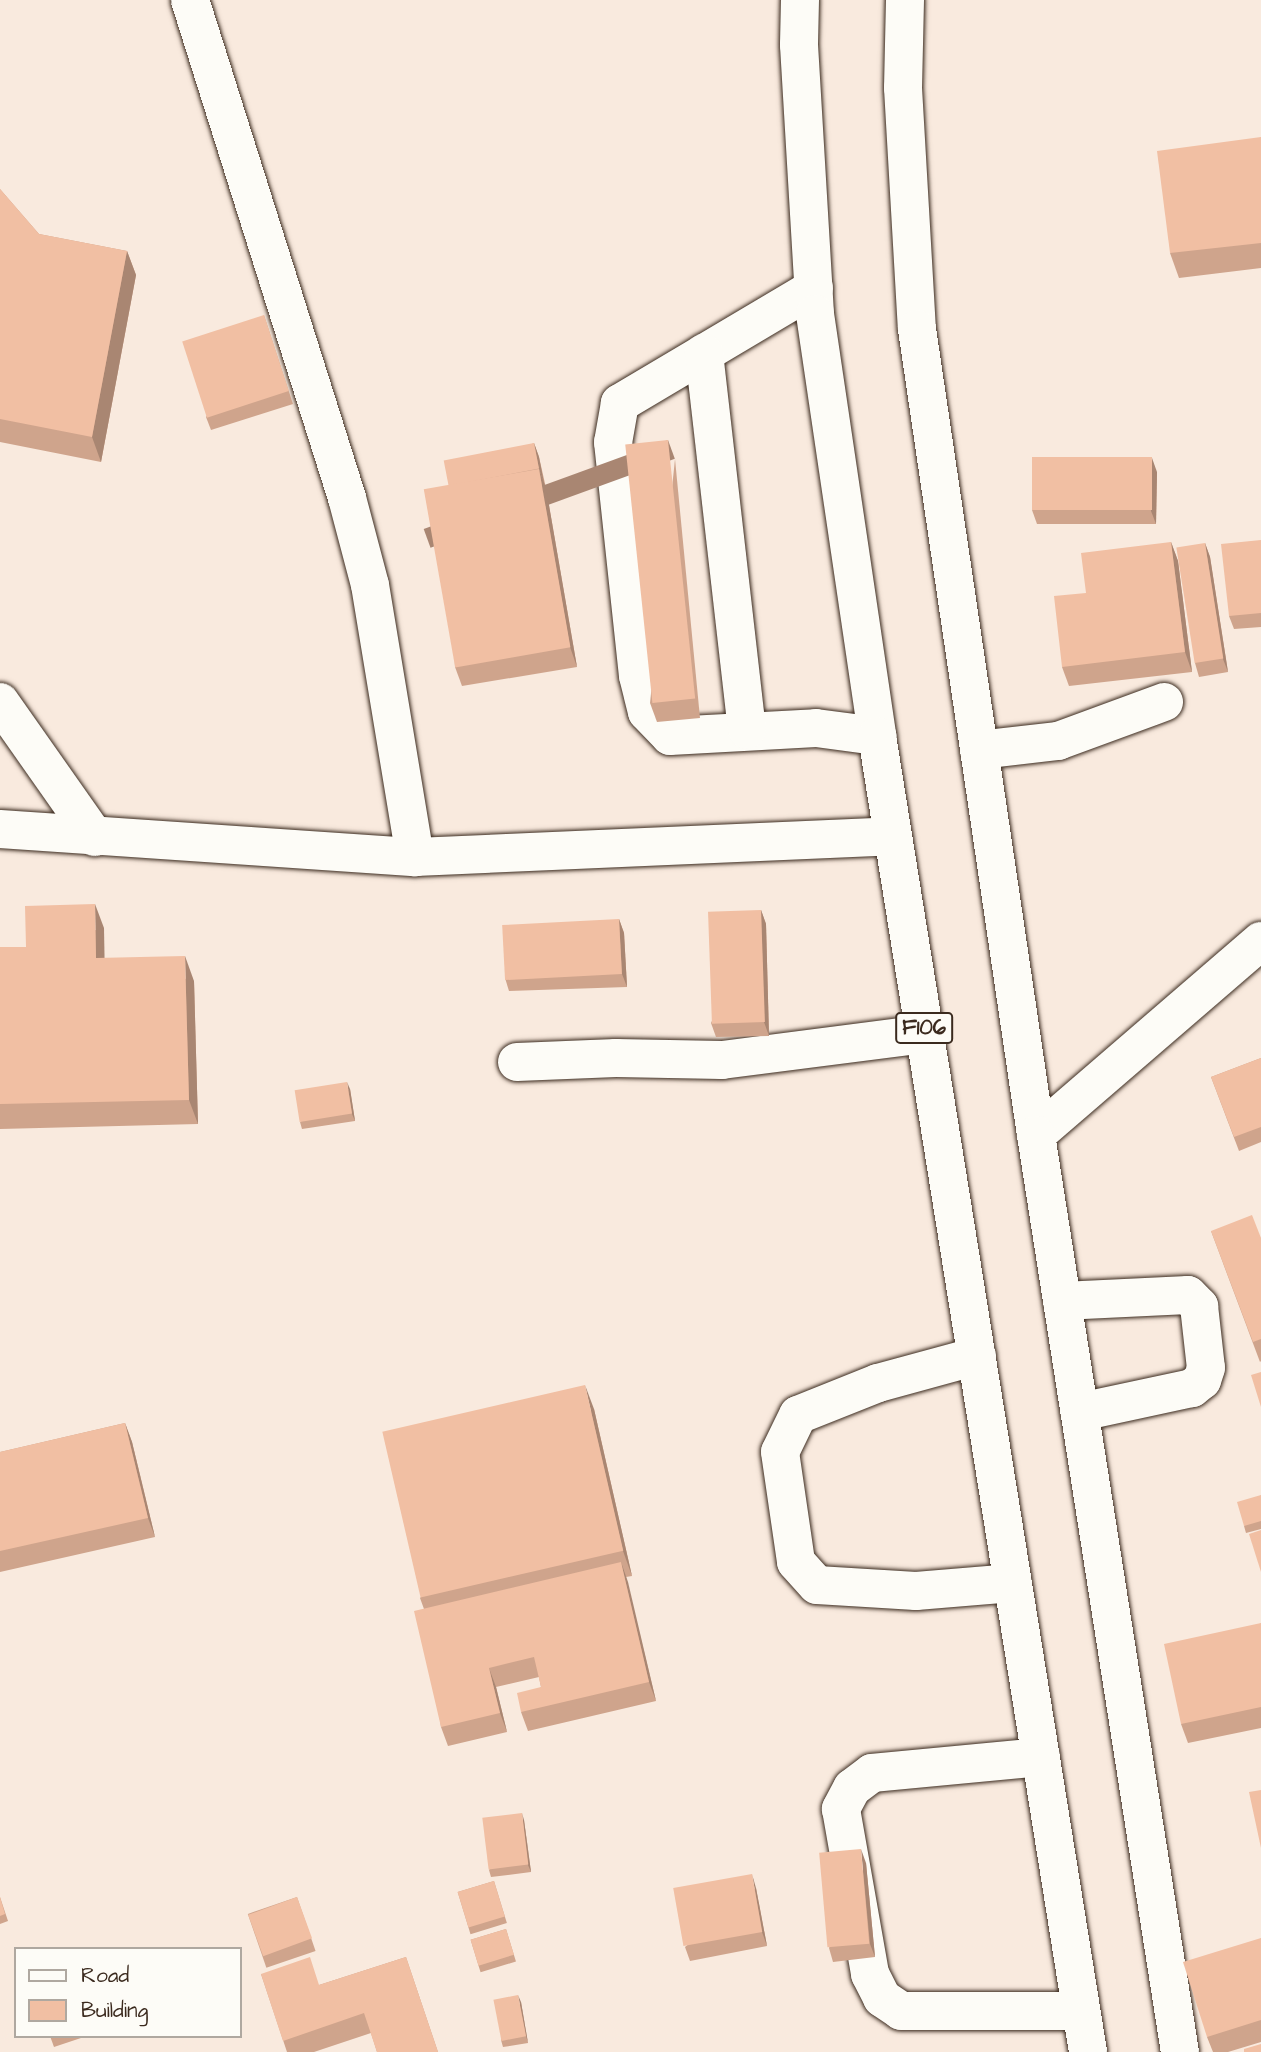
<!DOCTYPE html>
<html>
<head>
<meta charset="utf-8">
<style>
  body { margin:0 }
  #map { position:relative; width:1261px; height:2052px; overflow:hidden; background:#f9eade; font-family:"Architects Daughter",sans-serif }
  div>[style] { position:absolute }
  .roads { filter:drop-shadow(0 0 2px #3b2a1e) drop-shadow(0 0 2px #3b2a1e) }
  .minor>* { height:38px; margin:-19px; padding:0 19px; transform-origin:19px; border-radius:19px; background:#fdfcf7 }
  .major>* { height:38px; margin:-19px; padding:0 19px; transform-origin:19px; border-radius:19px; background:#fdfcf7 }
  .wall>* { inset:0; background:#cfa48c; transform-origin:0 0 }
  .shaded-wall>* { inset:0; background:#a98672; transform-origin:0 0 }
  .building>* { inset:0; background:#f1bfa3; transform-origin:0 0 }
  span { translate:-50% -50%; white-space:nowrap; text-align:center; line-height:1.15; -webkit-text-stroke:6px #fdfcf7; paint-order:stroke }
  .shield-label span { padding:2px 5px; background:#fdfcf7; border:2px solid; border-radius:5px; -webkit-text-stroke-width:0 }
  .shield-label { font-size:21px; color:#3b2a1e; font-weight:700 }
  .legend { position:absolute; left:14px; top:1947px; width:228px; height:91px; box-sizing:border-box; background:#fdfcf7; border:2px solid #afa8a0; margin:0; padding:9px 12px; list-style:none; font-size:21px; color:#3b2a1e }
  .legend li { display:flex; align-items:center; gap:14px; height:35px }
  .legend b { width:35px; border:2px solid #afa8a0 }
</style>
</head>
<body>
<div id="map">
  <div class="roads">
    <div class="minor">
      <div style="left:190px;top:0;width:522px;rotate:72.5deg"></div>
      <div style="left:347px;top:498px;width:90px;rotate:75.2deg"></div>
      <div style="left:370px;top:585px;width:276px;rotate:80.6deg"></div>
      <div style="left:814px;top:288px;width:226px;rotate:149.3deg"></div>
      <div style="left:620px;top:403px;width:40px;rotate:100deg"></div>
      <div style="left:613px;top:442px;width:235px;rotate:83.9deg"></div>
      <div style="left:638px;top:676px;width:37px;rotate:76deg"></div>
      <div style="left:647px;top:712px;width:33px;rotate:46deg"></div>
      <div style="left:670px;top:736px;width:146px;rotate:-3.1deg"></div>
      <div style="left:816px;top:728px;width:62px;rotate:7.5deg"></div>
      <div style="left:704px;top:353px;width:379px;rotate:83.5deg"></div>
      <div style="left:0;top:702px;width:165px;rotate:54.9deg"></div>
      <div style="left:979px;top:750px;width:80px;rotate:-6.5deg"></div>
      <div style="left:1058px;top:741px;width:113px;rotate:-20.2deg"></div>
      <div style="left:0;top:829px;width:416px;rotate:3.9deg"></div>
      <div style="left:415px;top:857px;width:478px;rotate:-2.5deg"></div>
      <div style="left:517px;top:1062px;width:99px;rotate:-2.3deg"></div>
      <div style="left:616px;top:1058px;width:106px;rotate:1.1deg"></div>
      <div style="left:722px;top:1060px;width:205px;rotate:-7.3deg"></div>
      <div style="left:1036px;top:1135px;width:297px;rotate:-40.8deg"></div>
      <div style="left:1062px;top:1301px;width:126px;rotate:-2.7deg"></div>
      <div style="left:1188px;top:1295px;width:16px;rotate:45deg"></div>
      <div style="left:1199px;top:1306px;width:62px;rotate:83.6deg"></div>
      <div style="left:1206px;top:1368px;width:13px;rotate:108deg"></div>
      <div style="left:1202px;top:1380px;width:13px;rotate:141deg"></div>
      <div style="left:1192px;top:1388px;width:115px;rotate:167.9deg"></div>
      <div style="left:977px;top:1356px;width:103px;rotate:164.7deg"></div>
      <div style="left:878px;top:1383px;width:86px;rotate:158.2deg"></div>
      <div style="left:798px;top:1415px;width:41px;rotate:115.9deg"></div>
      <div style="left:780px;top:1452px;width:111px;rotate:81.7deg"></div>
      <div style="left:796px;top:1562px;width:31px;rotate:48deg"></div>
      <div style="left:817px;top:1585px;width:99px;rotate:3.5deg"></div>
      <div style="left:916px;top:1591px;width:97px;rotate:-4.7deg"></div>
      <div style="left:1041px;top:1757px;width:170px;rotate:174.6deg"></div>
      <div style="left:872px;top:1773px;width:25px;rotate:143deg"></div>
      <div style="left:852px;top:1788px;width:24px;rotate:118deg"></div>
      <div style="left:841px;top:1809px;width:168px;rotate:80deg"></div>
      <div style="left:870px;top:1974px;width:27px;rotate:63deg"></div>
      <div style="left:882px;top:1998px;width:23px;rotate:34deg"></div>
      <div style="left:901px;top:2011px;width:180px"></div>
    </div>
    <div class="major">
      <div style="left:800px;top:0;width:45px;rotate:91.3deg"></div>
      <div style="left:799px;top:45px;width:269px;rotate:86.6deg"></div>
      <div style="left:815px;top:314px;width:427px;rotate:81.6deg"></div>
      <div style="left:877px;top:736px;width:1333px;rotate:80.89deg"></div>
      <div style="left:905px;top:0;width:88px;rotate:91.3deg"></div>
      <div style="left:903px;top:88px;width:241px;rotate:86.7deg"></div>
      <div style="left:917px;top:329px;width:815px;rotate:81.6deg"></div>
      <div style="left:1036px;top:1135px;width:928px;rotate:81.08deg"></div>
    </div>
  </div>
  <div class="wall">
    <div style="clip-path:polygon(1261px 137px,1261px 268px,1179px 278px,1170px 253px)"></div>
    <div style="clip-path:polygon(0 189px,39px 234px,127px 251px,136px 275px,101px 462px,0 442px)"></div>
    <div style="clip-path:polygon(264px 315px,293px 404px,211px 430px,206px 417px)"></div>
    <div style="clip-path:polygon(534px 443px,539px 457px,546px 488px,577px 667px,462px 686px,455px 667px,449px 484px)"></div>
    <div style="clip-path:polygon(675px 459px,700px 718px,657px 722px,650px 703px)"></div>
    <div style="clip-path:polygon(1157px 472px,1156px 524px,1037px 524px,1032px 510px)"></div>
    <div style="clip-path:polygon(1261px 540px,1261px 627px,1234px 629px,1229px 616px)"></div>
    <div style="clip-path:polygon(1171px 542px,1178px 561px,1192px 672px,1069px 686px,1062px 667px,1086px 593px)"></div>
    <div style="clip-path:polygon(1205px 543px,1210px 557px,1228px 672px,1199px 677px,1195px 663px)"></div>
    <div style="clip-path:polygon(761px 910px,766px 924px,769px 1036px,716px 1037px,711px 1023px)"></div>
    <div style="clip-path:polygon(619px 919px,624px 933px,627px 987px,509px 991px,505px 978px)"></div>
    <div style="clip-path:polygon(104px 928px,104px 958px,194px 981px,198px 1124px,0 1129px,0 947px,26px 947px)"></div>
    <div style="clip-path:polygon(1261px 1058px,1261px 1142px,1239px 1151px,1211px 1077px)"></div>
    <div style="clip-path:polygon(350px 1089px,355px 1121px,302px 1129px,300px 1122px)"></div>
    <div style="clip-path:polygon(1211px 1231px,1261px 1238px,1261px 1361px,1260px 1362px)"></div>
    <div style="clip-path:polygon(594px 1409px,632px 1576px,626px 1577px,656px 1701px,528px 1731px,521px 1712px,541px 1687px,539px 1677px,496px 1687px,507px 1732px,448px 1746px,441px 1727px,424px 1609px,420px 1598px)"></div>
    <div style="clip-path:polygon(125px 1423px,132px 1442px,155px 1537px,0 1572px,0 1452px)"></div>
    <div style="clip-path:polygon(1261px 1495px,1261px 1529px,1246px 1533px,1244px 1526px)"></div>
    <div style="clip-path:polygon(1261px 1623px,1261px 1728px,1188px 1743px,1181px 1724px)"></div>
    <div style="clip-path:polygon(524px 1820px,531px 1872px,491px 1877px,489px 1870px)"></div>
    <div style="clip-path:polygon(866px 1863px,875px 1957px,833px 1962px,829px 1948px)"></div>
    <div style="left:494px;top:1881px;width:44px;height:38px;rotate:73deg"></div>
    <div style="clip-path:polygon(756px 1888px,767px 1946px,690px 1961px,685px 1947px)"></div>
    <div style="clip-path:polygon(0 1897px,8px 1921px,0 1924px)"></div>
    <div style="left:297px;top:1897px;width:57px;height:52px;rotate:71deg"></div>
    <div style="left:506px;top:1929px;width:34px;height:37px;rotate:73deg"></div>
    <div style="clip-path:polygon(1261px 1938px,1261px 2042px,1228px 2052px,1213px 2052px,1207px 2037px)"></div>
    <div style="clip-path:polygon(406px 1957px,438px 2052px,377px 2052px,371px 2033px,314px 2052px,287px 2052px,261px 1974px,319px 1985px)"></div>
    <div style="clip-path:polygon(521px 2002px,528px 2043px,503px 2047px,501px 2040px)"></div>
    <div style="clip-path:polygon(50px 2036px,87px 2036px,54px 2047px)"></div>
  </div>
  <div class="shaded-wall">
    <div style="clip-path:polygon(127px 251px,136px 275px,101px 462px,92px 437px)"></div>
    <div style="left:668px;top:440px;width:20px;height:260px;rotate:70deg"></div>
    <div style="clip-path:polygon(534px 443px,539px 457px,544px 483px,539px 469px)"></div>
    <div style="clip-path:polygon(1152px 458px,1157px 472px,1156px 524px,1151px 511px)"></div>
    <div style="clip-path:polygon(539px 469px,546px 488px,577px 667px,570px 647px)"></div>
    <div style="clip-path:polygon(1171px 542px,1178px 561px,1192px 672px,1185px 652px)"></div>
    <div style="clip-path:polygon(1205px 543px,1210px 557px,1228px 672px,1223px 659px)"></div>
    <div style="clip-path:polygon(95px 904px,104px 928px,105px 983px,96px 958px)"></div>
    <div style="clip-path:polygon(761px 910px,766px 924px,769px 1036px,764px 1022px)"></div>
    <div style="clip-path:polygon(619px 919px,624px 933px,627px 987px,622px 974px)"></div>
    <div style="clip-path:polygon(185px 956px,194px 981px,198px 1124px,189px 1100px)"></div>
    <div style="clip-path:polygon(347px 1082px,350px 1089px,355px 1121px,352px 1114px)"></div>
    <div style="clip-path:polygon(585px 1385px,594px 1409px,632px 1576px,623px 1551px)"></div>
    <div style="clip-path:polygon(125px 1423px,132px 1442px,155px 1537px,148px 1518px)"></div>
    <div style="clip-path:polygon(621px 1562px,628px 1582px,656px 1701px,649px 1682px)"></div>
    <div style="clip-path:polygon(489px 1668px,496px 1687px,507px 1732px,500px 1713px)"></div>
    <div style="clip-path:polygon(522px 1813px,524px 1820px,531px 1872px,528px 1865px)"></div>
    <div style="clip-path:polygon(861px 1849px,866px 1863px,875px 1957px,870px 1944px)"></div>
    <div style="clip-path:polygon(752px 1874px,756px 1888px,767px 1946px,762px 1932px)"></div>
    <div style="clip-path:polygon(518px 1995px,521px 2002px,528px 2043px,526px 2036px)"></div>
  </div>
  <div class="building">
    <div style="clip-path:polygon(1261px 137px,1261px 243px,1170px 253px,1157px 151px)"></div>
    <div style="clip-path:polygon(0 189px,39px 234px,127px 251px,92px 437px,0 419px)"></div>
    <div style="left:264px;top:315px;width:80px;height:86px;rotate:72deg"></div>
    <div style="left:668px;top:440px;width:260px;height:43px;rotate:84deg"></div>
    <div style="left:534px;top:443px;width:26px;height:92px;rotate:79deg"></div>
    <div style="left:1032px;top:457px;width:120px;height:53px"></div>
    <div style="left:539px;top:469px;width:181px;height:117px;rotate:80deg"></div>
    <div style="clip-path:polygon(1261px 540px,1261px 613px,1229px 616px,1221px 544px)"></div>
    <div style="clip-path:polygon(1171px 542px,1185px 652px,1062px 667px,1054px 596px,1086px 593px,1081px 553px)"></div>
    <div style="left:1205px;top:543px;width:117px;height:29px;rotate:81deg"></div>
    <div style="clip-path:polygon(95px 904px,96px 958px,185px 956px,189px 1100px,0 1104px,0 947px,26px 947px,25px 906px)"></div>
    <div style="left:761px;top:910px;width:112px;height:53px;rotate:88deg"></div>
    <div style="left:619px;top:919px;width:55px;height:117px;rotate:87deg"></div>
    <div style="clip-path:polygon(1261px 1058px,1261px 1127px,1234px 1137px,1211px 1077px)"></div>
    <div style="left:347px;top:1082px;width:32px;height:53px;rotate:81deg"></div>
    <div style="clip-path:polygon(1252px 1215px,1261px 1238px,1261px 1339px,1253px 1342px,1211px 1231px)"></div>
    <div style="clip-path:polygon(1261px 1372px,1261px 1407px,1251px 1375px)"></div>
    <div style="left:585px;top:1385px;width:170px;height:208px;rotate:77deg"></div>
    <div style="clip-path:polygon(125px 1423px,148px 1518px,0 1551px,0 1452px)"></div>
    <div style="clip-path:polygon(1261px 1495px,1261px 1521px,1244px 1526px,1237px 1502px)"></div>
    <div style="clip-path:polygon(1261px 1530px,1261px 1572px,1249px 1534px)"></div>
    <div style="clip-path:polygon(621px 1562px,649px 1682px,521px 1712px,517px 1693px,541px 1687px,534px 1657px,489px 1668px,500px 1713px,441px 1727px,414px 1611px)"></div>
    <div style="clip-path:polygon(1261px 1623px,1261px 1707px,1181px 1724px,1164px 1644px)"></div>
    <div style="clip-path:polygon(1261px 1790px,1261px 1848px,1249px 1792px)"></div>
    <div style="left:522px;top:1813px;width:52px;height:40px;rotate:83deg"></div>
    <div style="left:861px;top:1849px;width:95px;height:42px;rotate:85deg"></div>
    <div style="left:752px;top:1874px;width:59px;height:80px;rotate:80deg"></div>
    <div style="left:494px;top:1881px;width:37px;height:38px;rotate:73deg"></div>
    <div style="clip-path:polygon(0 1897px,5px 1914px,0 1916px)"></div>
    <div style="left:297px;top:1897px;width:44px;height:52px;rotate:70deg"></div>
    <div style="left:506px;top:1929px;width:27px;height:37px;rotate:73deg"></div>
    <div style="clip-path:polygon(1261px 1938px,1261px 2020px,1207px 2037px,1183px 1962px)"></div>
    <div style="clip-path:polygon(310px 1957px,319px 1985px,406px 1957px,438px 2052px,377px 2052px,364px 2013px,283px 2041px,261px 1974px)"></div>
    <div style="left:518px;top:1995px;width:42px;height:25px;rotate:79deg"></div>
    <div style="clip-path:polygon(1261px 2044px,1261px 2052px,1244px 2052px,1244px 2049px)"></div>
  </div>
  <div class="shield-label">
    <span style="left:924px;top:1028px">F106</span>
  </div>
  <ul class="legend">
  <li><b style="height:9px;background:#fdfcf7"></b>Road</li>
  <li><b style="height:19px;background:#f1bfa3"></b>Building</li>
  </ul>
</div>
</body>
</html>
